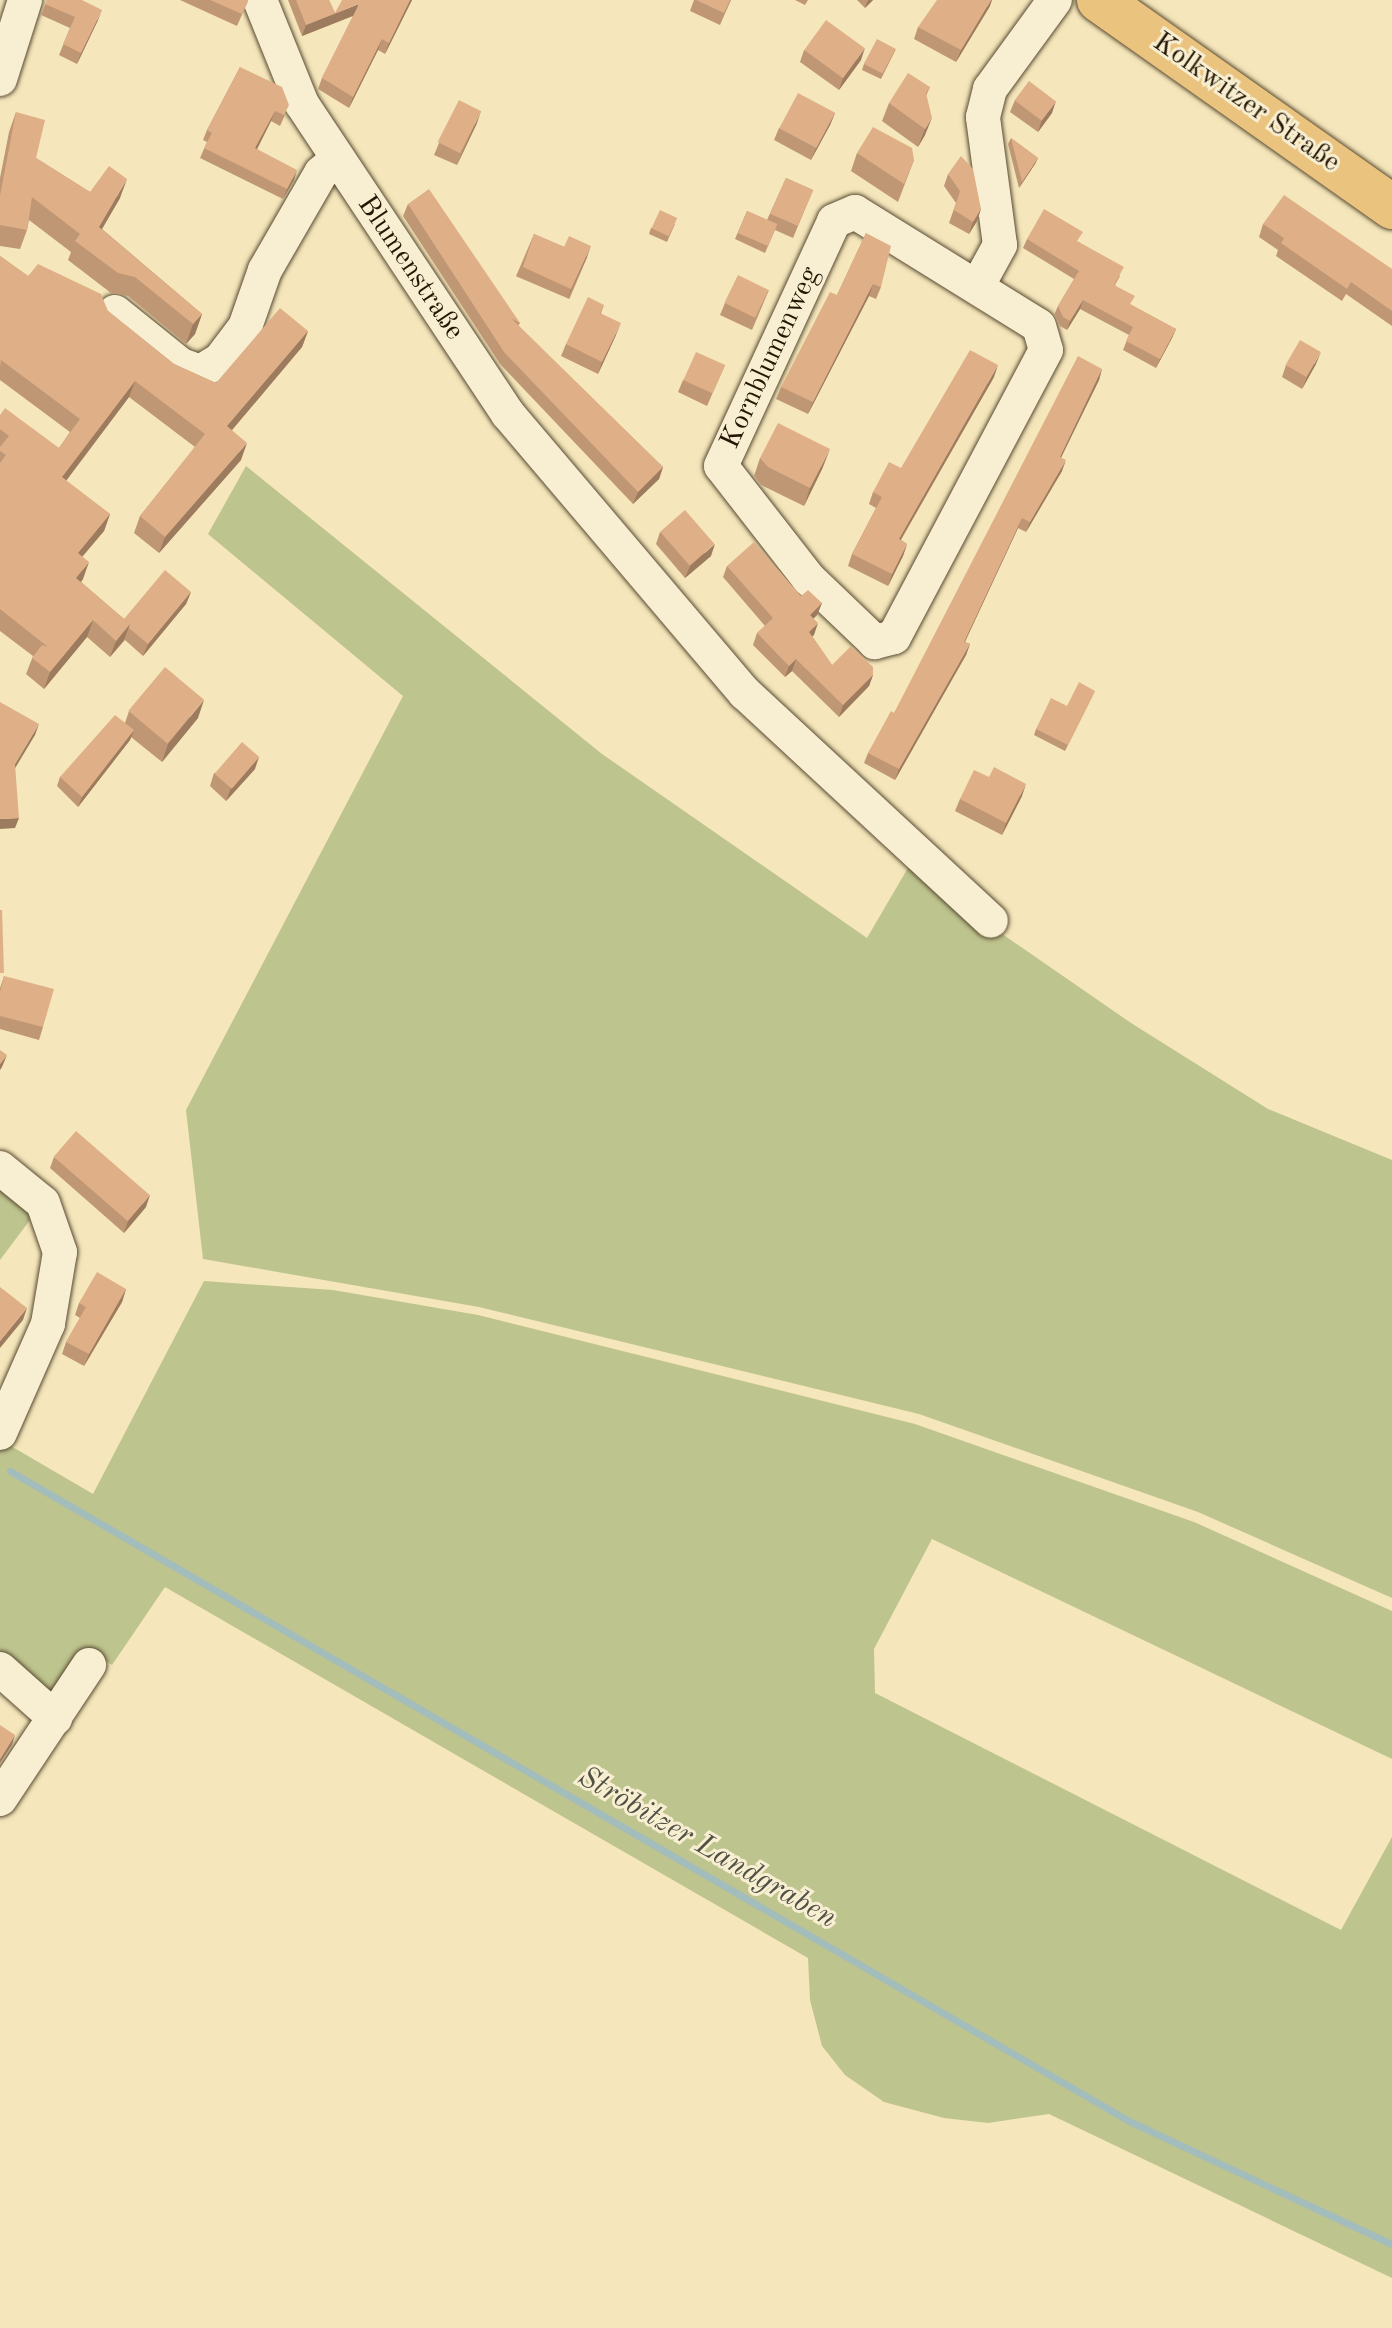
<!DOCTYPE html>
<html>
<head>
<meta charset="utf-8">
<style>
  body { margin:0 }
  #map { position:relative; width:1392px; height:2328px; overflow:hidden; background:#f5e6bb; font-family:"Old Standard TT",serif }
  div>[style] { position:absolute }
  .green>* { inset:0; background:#bec48e }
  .stream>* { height:7px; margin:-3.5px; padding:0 3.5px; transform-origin:3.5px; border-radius:3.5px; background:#a3bcbc }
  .roads { filter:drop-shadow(0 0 2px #584a31) drop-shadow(0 0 2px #584a31) }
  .minor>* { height:34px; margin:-17px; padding:0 17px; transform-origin:17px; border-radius:17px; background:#f8efd3 }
  .major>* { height:44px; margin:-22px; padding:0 22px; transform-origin:22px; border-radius:22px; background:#eac37e }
  .wall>* { inset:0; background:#c09774; transform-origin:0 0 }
  .shaded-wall>* { inset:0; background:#9c7b5e }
  .building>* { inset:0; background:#dfb087; transform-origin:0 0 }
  span { translate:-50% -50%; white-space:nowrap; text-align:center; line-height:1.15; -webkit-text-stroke:6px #f8efd3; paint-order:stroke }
  .street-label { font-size:28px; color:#241603 }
  .water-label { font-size:30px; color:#505044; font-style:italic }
</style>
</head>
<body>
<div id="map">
  <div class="green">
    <div style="clip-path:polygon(246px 466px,602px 754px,867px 938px,912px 861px,995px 929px,1131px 1023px,1268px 1109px,1392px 1160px,1392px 1598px,1198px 1512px,919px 1414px,479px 1307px,203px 1259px,186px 1110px,403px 696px,208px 534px)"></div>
    <div style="clip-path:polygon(0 1176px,39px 1208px,0 1260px)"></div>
    <div style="clip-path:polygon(204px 1281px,333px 1290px,478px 1315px,915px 1424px,1194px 1522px,1392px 1611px,1392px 1759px,932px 1539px,874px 1649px,875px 1693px,1341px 1930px,1392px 1837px,1392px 2278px,1049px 2114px,988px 2123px,944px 2118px,884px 2102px,845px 2075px,822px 2046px,810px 2000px,808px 1958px,165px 1587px,112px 1665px,86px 1648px,53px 1697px,0 1651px,0 1449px,4px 1442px,93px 1494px)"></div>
  </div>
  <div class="stream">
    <div style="left:10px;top:1471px;width:1294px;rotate:30.15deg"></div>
    <div style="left:1129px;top:2121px;width:290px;rotate:25.1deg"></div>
  </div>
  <div class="roads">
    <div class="minor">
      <div style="left:260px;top:0;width:112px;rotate:68deg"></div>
      <div style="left:302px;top:104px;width:372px;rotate:56.4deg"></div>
      <div style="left:508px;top:414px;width:366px;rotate:49.7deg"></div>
      <div style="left:745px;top:693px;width:335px;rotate:42.8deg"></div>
      <div style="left:0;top:79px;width:83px;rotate:-72.4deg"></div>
      <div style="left:855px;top:212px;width:216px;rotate:31.8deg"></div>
      <div style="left:1039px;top:326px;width:25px;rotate:74deg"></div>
      <div style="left:1046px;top:350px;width:325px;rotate:117.9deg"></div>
      <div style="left:894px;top:637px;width:20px;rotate:165deg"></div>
      <div style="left:875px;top:642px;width:91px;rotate:-136.3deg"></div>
      <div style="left:809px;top:579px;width:143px;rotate:-127.9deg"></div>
      <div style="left:721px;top:466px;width:270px;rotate:-65.2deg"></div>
      <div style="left:834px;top:221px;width:23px;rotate:-23deg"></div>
      <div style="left:977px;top:287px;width:48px;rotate:-61.3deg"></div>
      <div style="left:1000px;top:245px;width:129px;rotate:-97.6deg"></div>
      <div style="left:983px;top:117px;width:29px;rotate:-76deg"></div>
      <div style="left:990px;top:89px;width:110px;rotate:-53.9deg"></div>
      <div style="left:115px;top:312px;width:85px;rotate:38.8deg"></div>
      <div style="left:181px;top:365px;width:20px;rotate:20deg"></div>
      <div style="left:200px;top:372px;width:23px;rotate:-31deg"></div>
      <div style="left:220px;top:360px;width:41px;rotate:-52.9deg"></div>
      <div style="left:245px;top:327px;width:60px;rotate:-70.7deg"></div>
      <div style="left:265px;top:270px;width:112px;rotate:-60deg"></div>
      <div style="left:321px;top:173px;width:21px;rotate:-41deg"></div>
      <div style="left:0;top:1168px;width:55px;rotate:39.1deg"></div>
      <div style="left:43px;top:1203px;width:52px;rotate:70.9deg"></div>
      <div style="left:60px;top:1252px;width:73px;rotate:99.5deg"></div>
      <div style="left:48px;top:1324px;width:119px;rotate:113.8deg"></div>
      <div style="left:0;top:1669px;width:74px;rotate:41.7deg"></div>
      <div style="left:0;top:1799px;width:161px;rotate:-56.4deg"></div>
    </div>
    <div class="major">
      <div style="left:1099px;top:0;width:359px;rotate:35.2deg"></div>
    </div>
  </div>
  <div class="wall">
    <div style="clip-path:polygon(47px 0,98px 20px,77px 64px,59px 55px,70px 28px,41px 15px)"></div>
    <div style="clip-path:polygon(180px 0,248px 0,248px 1px,237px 26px)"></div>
    <div style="clip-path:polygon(288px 0,329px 0,335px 13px,412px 0,385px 54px,378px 50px,349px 108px,318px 89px,322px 78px,353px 16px,302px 36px)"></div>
    <div style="clip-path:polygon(694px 0,731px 0,720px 25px,690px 11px)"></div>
    <div style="clip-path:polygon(795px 0,808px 0,805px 5px)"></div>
    <div style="clip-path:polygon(857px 0,873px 0,865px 8px)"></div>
    <div style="clip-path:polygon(990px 6px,956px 62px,914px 39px,918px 27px)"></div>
    <div style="clip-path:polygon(896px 49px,881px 79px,862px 70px,864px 64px)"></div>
    <div style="clip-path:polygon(804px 50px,861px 60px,839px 90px,800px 62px)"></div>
    <div style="clip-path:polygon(240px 67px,285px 115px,280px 126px,271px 121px,257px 149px,294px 180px,283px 199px,200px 158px,207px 142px,203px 140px,207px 130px)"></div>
    <div style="clip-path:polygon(930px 87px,926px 96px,925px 135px,918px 147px,882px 121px,889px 103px)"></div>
    <div style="clip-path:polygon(1015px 100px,1052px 113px,1038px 132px,1010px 112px)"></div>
    <div style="clip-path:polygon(16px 112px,36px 158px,90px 192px,120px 198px,102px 229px,202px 314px,195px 334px,186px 344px,128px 296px,111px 293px,68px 260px,71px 252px,29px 220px,27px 230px,20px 249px,0 246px,0 178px,9px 132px)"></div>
    <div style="clip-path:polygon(835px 113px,830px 125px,811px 160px,774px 140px,779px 128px)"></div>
    <div style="clip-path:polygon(477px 123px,457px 165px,434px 155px,439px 143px)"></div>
    <div style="clip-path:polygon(1011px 138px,1038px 158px,1035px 164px,1019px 188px,1008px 144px)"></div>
    <div style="clip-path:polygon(857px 153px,914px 160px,898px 202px,851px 171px)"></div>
    <div style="clip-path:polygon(948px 174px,981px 209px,977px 221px,969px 234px,949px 223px,956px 203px,944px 186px)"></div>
    <div style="clip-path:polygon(786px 178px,813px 190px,793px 238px,775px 230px,765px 253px,735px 239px,747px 211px,767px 220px)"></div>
    <div style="clip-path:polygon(408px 204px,520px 323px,518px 326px,663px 467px,659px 479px,633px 504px,500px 364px,403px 216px)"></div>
    <div style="clip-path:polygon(675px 224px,667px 242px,649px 234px,651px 228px)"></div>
    <div style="clip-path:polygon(1263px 224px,1392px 269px,1392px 326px,1346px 294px,1342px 301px,1276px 256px,1278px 250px,1259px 237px)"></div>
    <div style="clip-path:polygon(866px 233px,881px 287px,876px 299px,869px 296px,808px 414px,776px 399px,781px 387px,837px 295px)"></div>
    <div style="left:534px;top:234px;width:58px;height:46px;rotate:23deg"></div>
    <div style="clip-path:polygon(1027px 239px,1079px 242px,1120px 276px,1115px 285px,1131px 305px,1176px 329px,1172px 338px,1156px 368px,1123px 350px,1129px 335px,1080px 309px,1067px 330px,1060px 326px,1054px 315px,1058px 306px,1074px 279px,1023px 248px)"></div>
    <div style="clip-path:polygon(0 256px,28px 276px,108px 311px,174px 364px,216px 383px,308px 331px,302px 347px,232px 430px,241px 460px,159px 553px,134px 533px,140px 516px,195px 447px,129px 397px,66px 481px,110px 514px,104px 531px,82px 556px,83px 579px,81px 582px,124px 619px,191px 592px,186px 604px,143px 656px,125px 640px,110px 657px,87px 637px,44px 689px,26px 674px,33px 656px,0 631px,0 415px,59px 448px,70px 432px,0 380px)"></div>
    <div style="clip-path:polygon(769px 290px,752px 330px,720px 315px,725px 303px)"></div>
    <div style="clip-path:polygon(604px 305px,601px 313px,616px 335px,598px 374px,561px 356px,566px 344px)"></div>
    <div style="clip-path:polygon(1316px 364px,1302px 389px,1282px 377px,1286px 365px)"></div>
    <div style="clip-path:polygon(725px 365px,707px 406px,678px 392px,683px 380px)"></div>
    <div style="clip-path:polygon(1102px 369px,1099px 380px,1061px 457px,1062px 471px,1026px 532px,1018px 528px,965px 642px,970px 644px,966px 655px,895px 780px,864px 763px,868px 753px,894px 713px)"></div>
    <div style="clip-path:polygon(994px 377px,901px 540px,907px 544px,903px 556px,888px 586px,848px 566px,852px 554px,876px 508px,869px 504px,873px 492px,901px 468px)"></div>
    <div style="clip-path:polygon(760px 458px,823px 467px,804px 506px,761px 485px,754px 476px)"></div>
    <div style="clip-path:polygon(660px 532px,711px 556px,685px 578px,656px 544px)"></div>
    <div style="clip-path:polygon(727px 566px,801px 596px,822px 603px,817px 615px,813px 619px,814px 635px,812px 636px,832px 665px,873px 675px,869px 686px,839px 717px,792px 671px,785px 677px,753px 645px,757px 633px,765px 626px,723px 577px)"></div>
    <div style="clip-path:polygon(1095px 691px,1065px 751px,1034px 735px,1036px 729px,1067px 706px)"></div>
    <div style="clip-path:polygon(129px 711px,198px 718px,162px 762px,131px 737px,130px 740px,78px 807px,57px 786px,60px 777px,125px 723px)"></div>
    <div style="clip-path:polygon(255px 769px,226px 801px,210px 786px,214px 773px)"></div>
    <div style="clip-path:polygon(1022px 796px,1002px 835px,955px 811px,960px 799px)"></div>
    <div style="clip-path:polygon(4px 976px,43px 1027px,39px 1040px,0 1029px,0 988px)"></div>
    <div style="clip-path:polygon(54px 1157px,146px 1207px,124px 1233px,50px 1168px)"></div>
    <div style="clip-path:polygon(126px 1289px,122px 1302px,84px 1366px,62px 1354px,66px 1342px,80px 1318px,75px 1315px,79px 1303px)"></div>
  </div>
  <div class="shaded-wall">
    <div style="clip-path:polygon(410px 0,412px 0,385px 54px,389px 43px)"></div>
    <div style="clip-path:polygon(868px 0,873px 0,865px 8px)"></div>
    <div style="clip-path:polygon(991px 0,992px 0,990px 6px,956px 62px,961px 50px)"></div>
    <div style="clip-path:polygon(359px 4px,355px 15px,302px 36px,306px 25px)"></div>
    <div style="clip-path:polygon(102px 10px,98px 20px,77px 64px,81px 53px)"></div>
    <div style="clip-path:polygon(382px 39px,378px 50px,349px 108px,353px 97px)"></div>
    <div style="clip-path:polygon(865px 48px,861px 60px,839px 90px,843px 78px)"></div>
    <div style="clip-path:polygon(1056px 101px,1052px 113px,1038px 132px,1042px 120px)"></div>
    <div style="clip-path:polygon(275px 111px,271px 121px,252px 159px,255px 148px)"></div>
    <div style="clip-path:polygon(481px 111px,477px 123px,457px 165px,462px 153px)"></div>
    <div style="clip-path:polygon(835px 113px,830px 125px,811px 160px,816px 148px)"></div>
    <div style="clip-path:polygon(932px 118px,925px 135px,918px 147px,925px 129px)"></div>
    <div style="clip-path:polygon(1038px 158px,1035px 164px,1019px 188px,1022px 182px)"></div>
    <div style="clip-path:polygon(297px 170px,294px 180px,283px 199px,287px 189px)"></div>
    <div style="clip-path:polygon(127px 179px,120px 198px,92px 246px,99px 227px)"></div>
    <div style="clip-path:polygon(981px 209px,977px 221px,969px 234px,973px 222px)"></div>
    <div style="clip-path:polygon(591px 246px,587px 257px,567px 299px,571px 289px)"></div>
    <div style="clip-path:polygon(873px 284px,869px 296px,808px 414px,813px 402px)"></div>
    <div style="clip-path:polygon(1083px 300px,1080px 309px,1067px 330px,1070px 321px)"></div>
    <div style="clip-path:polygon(202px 314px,195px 334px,186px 344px,193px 324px)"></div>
    <div style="clip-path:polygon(621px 323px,616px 335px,598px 374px,602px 362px)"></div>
    <div style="clip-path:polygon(1176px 329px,1172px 338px,1156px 368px,1160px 359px)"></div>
    <div style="clip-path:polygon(308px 331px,302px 347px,221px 443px,227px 426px)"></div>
    <div style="clip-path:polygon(1321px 352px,1316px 364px,1302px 389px,1307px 377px)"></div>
    <div style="clip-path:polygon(998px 365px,994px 377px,894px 551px,899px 539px)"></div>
    <div style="clip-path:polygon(1102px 369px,1099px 380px,1056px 468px,1060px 457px)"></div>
    <div style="clip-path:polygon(135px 381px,129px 397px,56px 494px,62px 477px)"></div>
    <div style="clip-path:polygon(247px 443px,241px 460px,159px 553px,165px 537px)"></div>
    <div style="clip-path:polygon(830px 449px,823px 467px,804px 506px,810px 488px)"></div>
    <div style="clip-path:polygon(1066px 460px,1062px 471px,1026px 532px,1030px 522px)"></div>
    <div style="clip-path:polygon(663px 467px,659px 479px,633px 504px,638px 492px)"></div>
    <div style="clip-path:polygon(110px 514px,104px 531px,72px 569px,78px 553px)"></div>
    <div style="clip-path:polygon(1022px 518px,1018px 528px,960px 652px,964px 642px)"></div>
    <div style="clip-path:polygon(715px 544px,711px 556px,685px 578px,690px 566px)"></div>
    <div style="clip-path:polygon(907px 544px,903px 556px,888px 586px,892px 574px)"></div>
    <div style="clip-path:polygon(89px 562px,83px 579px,70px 595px,76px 578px)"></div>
    <div style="clip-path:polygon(191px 592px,186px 604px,143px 656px,148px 644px)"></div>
    <div style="clip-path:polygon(822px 603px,817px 615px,805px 627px,810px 615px)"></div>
    <div style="clip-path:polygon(93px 620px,87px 637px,44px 689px,50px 672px)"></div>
    <div style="clip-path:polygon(818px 623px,814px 635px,804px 644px,809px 632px)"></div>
    <div style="clip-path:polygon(130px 624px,124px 640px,110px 657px,116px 641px)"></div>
    <div style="clip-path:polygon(970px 644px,966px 655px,895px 780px,899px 769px)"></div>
    <div style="clip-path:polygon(796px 659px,792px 671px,785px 677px,789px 666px)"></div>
    <div style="clip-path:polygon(873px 675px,869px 686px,839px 717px,843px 705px)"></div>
    <div style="clip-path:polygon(204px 700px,198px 718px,162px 762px,168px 744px)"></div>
    <div style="clip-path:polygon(39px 724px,35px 735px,11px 775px,15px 764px)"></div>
    <div style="clip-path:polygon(134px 730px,130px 740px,78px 807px,82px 797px)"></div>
    <div style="clip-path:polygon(259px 757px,255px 769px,226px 801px,231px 788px)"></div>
    <div style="clip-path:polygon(1026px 784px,1022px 796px,1002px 835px,1006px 823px)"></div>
    <div style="clip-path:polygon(19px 818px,15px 828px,0 829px,0 819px)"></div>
    <div style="clip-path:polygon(7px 1055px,2px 1067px,0 1070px,0 1064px)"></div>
    <div style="clip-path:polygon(150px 1195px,146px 1207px,124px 1233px,128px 1221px)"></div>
    <div style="clip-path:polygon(126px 1289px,122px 1302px,84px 1366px,89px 1354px)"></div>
    <div style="clip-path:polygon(27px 1308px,23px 1320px,0 1348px,0 1341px)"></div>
    <div style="clip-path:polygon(15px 1735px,12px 1745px,0 1763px,0 1759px)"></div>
  </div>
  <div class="building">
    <div style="clip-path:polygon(47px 0,82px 0,102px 10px,81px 53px,63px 44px,75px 17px,45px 4px)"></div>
    <div style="clip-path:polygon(210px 0,248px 0,248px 1px,242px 14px)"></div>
    <div style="clip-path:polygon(296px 0,329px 0,335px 13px,342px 0,410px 0,389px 43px,382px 39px,353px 97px,322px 78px,359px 4px,306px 25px)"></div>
    <div style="clip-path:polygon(696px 0,730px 0,724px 13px)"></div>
    <div style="clip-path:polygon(937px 0,991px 0,961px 50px,918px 27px)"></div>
    <div style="left:826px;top:20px;width:48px;height:37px;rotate:36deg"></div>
    <div style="left:877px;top:39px;width:21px;height:28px;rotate:28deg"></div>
    <div style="clip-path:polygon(240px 67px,282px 87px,289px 105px,284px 115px,275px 111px,255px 148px,297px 170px,287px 189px,204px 148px,212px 133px,207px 130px)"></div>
    <div style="clip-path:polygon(908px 73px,930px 87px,926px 93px,932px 118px,925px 129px,889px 103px)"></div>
    <div style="left:1029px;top:81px;width:34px;height:24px;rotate:37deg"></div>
    <div style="left:798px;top:93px;width:42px;height:40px;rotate:28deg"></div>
    <div style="left:459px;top:100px;width:25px;height:47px;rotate:27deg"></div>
    <div style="clip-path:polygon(16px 112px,45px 120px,36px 158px,90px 192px,109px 166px,127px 179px,99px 227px,202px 314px,193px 324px,135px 277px,118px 273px,75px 241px,80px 234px,32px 197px,27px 230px,0 225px,0 196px)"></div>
    <div style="clip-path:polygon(873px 127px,912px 148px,914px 160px,904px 184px,857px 153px)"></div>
    <div style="clip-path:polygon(1011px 138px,1038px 158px,1022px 182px)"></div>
    <div style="clip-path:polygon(961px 156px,973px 169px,981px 209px,973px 222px,954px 210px,960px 191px,948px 174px)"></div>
    <div style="left:786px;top:178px;width:30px;height:39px;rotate:24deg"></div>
    <div style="clip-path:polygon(429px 189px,520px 323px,511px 318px,663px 467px,638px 492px,504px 352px,408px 204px)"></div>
    <div style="clip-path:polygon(1284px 195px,1392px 269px,1392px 311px,1351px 282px,1347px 289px,1281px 243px,1284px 238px,1263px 224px)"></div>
    <div style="clip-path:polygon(1044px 209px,1083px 232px,1077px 241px,1124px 267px,1114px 285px,1135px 296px,1130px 304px,1176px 329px,1160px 359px,1126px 341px,1133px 327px,1083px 300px,1070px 321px,1063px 317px,1058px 306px,1079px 271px,1027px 239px)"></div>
    <div style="left:660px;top:210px;width:19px;height:20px;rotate:25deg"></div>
    <div style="left:747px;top:211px;width:33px;height:24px;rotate:23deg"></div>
    <div style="clip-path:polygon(866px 233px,891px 246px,881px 287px,873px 284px,813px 402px,781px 387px,830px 292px,837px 295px)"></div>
    <div style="clip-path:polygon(534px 234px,564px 247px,569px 236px,591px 246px,571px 289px,523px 267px)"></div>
    <div style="clip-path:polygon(0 256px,28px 276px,38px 264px,101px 294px,108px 311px,174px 364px,216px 383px,280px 308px,308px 331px,227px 426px,247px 443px,165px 537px,140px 516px,205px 434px,135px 381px,97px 431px,62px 477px,110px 514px,78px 553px,89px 562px,76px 578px,130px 624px,116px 641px,93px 620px,50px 672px,32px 658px,42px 645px,48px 647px,0 609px,0 463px,6px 455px,0 451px,0 447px,9px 436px,0 429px,0 415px,5px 408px,59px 448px,80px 419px,1px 360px,0 367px)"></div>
    <div style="left:738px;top:275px;width:34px;height:31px;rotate:26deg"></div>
    <div style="clip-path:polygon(588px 297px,604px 305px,600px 313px,621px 323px,602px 362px,566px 344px)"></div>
    <div style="left:1300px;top:340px;width:24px;height:29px;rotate:30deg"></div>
    <div style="clip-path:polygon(970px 350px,998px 365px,899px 539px,907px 544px,892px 574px,852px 554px,882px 497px,873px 492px,889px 462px,901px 468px)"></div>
    <div style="left:696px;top:352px;width:32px;height:31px;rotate:24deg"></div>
    <div style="clip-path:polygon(1078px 356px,1102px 369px,1060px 457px,1066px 460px,1030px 522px,1022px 518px,964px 642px,970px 644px,899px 769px,868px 753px,891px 711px,894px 713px)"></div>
    <div style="clip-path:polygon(778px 423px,830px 449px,810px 488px,768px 467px,760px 458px)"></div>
    <div style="left:685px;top:510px;width:45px;height:33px;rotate:49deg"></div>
    <div style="clip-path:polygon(754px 542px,801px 596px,808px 590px,822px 603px,810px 615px,818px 623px,809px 632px,832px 665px,851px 646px,873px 667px,873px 675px,843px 705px,796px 659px,789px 666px,757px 633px,773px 618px,727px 566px)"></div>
    <div style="clip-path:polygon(165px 570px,191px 592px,148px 644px,129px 628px,130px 624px,124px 619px)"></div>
    <div style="left:165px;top:667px;width:51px;height:57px;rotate:40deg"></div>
    <div style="clip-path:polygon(1079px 682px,1095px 691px,1068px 745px,1036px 729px,1051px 698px,1067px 706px)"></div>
    <div style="clip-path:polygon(0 702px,39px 724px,15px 764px,19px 818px,0 819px)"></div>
    <div style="clip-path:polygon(115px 715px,134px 730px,82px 797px,60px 777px)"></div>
    <div style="left:242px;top:742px;width:23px;height:42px;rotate:41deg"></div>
    <div style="clip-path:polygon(994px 767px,1026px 784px,1006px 823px,960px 799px,974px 770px,989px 777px)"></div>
    <div style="clip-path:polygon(0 910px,2px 910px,4px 973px,0 973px)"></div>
    <div style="clip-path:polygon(4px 976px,54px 989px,43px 1027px,0 1016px,0 992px)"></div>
    <div style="clip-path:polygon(0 1050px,7px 1055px,0 1064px)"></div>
    <div style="left:76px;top:1131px;width:98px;height:34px;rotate:41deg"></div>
    <div style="clip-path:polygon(97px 1272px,126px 1289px,89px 1354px,66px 1342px,86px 1307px,79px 1303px)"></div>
    <div style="clip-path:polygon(0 1287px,27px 1308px,0 1341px)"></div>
    <div style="clip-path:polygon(0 1725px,15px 1735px,0 1759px)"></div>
  </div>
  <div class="street-label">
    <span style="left:1246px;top:103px;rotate:35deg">Kolkwitzer Straße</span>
    <span style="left:410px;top:268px;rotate:56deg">Blumenstraße</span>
    <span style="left:771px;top:358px;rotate:-65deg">Kornblumenweg</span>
  </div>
  <div class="water-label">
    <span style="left:707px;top:1848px;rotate:30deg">Ströbitzer Landgraben</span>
  </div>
</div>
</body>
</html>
